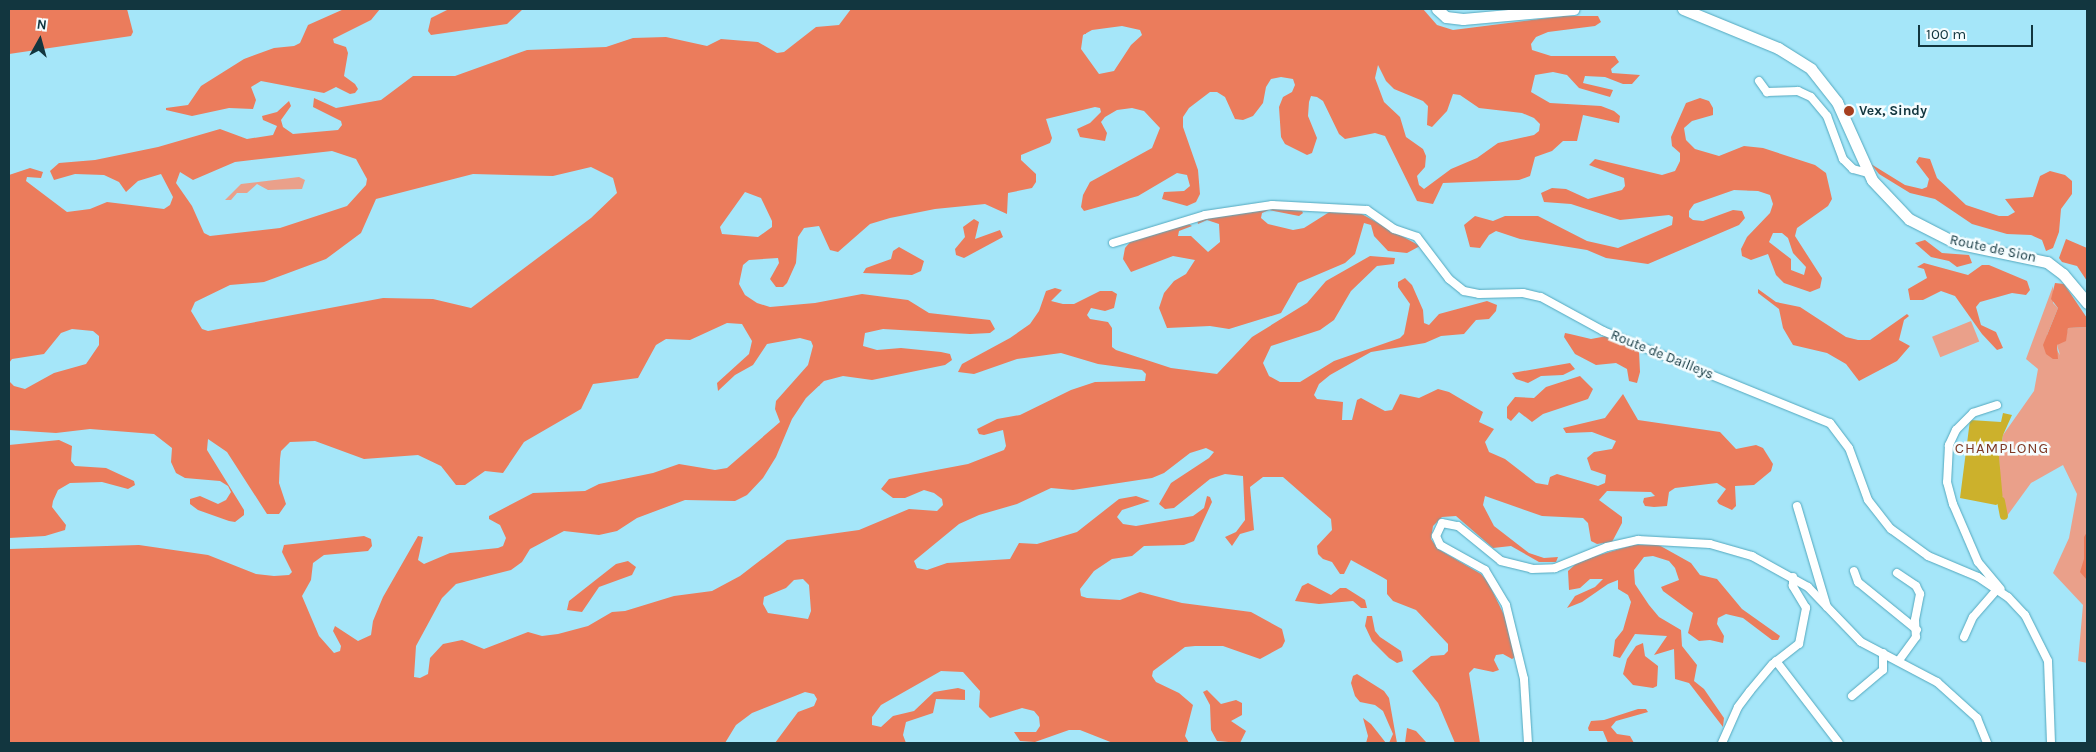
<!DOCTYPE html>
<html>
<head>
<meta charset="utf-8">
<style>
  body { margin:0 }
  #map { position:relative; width:2096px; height:752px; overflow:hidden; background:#a5e6f9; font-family:Karla,sans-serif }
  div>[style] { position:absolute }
  .green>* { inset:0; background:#eaa08a; transform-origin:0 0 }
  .forest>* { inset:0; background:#eb7c5c }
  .water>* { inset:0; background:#ccb12c }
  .canal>* { height:8px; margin:-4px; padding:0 4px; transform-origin:4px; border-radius:4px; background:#ccb12c }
  .roads { filter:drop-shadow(0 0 1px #53a8be) drop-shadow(0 0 1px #53a8be) }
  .street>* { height:8px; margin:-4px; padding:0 4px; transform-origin:4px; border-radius:4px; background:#fff }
  .secondary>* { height:11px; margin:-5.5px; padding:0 5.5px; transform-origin:5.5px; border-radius:5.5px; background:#fff }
  .dots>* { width:14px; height:14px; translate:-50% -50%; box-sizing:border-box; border:2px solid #f5fdff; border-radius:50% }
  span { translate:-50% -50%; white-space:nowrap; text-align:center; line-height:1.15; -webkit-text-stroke:5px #f5fdff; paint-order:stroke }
  .poi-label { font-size:14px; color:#12363f; font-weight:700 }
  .left { translate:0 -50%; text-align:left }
  .street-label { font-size:14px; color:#12363f }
  .neighbourhood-label { font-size:15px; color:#7e3a26; letter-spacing:1px }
  .frame { position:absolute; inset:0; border:10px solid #12363f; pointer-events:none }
  .north { position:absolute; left:15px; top:15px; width:50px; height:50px; -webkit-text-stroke:4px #f5fdff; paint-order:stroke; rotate:7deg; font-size:14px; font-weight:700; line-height:20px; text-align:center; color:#12363f }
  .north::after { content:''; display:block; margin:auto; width:18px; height:22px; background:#12363f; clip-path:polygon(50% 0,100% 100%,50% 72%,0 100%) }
  .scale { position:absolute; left:1918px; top:25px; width:115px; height:22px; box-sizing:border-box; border:2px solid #12363f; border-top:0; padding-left:6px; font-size:15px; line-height:18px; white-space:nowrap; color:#12363f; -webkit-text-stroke:4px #f5fdff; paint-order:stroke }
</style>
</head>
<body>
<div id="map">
  <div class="green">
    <div style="clip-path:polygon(299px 177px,305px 180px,302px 189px,268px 190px,257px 184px,247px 193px,237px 193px,231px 200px,225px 200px,241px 184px)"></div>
    <div style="clip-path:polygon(2053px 286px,2053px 303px,2058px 308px,2047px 335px,2060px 355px,2057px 345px,2066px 336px,2068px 328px,2087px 327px,2087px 663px,2078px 661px,2083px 605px,2053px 573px,2069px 538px,2077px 494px,2063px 465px,2031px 483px,2007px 516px,2000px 487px,1999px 457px,2003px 435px,2034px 391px,2038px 369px,2026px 359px)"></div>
    <div style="left:1971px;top:321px;width:22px;height:42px;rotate:68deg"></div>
  </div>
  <div class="forest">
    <div style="clip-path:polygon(9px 9px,127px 9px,133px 32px,131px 36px,9px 54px)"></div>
    <div style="clip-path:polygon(344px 9px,380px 9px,371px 20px,333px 39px,334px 43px,346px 47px,348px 53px,344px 76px,355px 84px,358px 89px,355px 93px,350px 94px,336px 87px,324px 93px,261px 81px,251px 87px,256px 100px,253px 109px,229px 108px,192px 116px,166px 110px,166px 108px,188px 105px,201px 86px,244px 59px,274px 48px,294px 46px,300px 43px,308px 25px)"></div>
    <div style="clip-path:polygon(449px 9px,523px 9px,507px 24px,431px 35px,428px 31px,431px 18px)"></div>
    <div style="clip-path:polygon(evenodd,851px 9px,1423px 9px,1437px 25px,1453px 30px,1563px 16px,1598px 16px,1601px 22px,1595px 26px,1548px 32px,1536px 37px,1531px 44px,1532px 50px,1551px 56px,1615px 56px,1619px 62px,1611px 69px,1612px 73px,1640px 75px,1632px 84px,1623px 84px,1605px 77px,1585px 76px,1583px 83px,1613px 90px,1610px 97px,1579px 88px,1567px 75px,1553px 72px,1535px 75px,1531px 92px,1550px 103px,1601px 106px,1614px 111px,1620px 116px,1619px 123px,1583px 115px,1577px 141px,1563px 141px,1552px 151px,1535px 157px,1530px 176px,1519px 180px,1443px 183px,1433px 204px,1417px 201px,1385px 136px,1375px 133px,1345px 139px,1339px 134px,1323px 101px,1317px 97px,1311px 96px,1309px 102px,1308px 116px,1317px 138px,1312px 153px,1307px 155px,1285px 144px,1281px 137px,1279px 107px,1283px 97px,1292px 92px,1295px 85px,1293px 79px,1281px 77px,1271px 79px,1266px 87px,1263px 103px,1253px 116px,1243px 120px,1235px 119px,1225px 97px,1217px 92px,1210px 92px,1189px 108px,1183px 117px,1183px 127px,1198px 170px,1200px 194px,1196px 202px,1187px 206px,1162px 199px,1164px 192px,1184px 191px,1190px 186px,1187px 175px,1177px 173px,1138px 196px,1084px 211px,1081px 207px,1083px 195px,1090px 182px,1152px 148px,1160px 128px,1144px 111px,1132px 108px,1117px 110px,1105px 117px,1101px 122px,1107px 133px,1105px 141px,1080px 137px,1077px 129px,1090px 123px,1101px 112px,1100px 108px,1095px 107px,1046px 119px,1052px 138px,1050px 143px,1021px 155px,1021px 160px,1036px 174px,1036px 182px,1032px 188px,1008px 193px,1007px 214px,985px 204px,935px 209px,890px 218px,870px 224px,838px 252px,830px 250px,819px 226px,804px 228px,798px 237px,796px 263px,787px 283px,783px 287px,776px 287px,770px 279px,779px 263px,778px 258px,749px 260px,743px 265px,739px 284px,745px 295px,757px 303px,770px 307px,815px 303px,862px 294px,908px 300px,929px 313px,990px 320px,995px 329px,990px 333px,970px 334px,883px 329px,865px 333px,863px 346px,877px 350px,901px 348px,941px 352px,950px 354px,952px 360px,945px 365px,872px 380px,843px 376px,824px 381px,806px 398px,792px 419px,776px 457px,763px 478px,747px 495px,735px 501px,685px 500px,637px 518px,617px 531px,599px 535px,564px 531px,530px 549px,522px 562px,511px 570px,456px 584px,442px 598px,416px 646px,414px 677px,420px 678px,428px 674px,430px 658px,443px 644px,462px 640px,484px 649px,528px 632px,542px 636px,558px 634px,588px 626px,612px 612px,625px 611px,674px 596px,712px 591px,740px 576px,787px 540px,859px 530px,909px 509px,937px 511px,943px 505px,942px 499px,934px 493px,924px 490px,905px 498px,893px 498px,881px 489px,889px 479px,968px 464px,1004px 450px,1006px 446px,1003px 430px,984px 435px,979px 434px,977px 429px,997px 419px,1020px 415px,1071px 390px,1095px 382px,1145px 381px,1146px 374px,1142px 370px,1098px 364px,1061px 353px,1017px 359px,974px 374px,958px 372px,962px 364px,1010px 338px,1030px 324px,1039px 311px,1046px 291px,1055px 288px,1062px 290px,1051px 301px,1063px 304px,1074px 304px,1100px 291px,1112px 291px,1117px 294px,1114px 308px,1105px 311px,1091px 308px,1087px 315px,1090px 319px,1108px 322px,1112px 328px,1112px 347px,1116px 350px,1171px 368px,1217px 374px,1252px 337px,1307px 303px,1326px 281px,1370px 256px,1395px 258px,1394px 264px,1377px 266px,1351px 291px,1334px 320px,1320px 330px,1271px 346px,1263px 363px,1269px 376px,1280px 382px,1300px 382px,1334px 361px,1400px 338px,1404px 334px,1410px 304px,1398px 287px,1398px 282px,1405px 278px,1412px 285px,1423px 310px,1424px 323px,1429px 325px,1439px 314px,1487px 301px,1497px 305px,1496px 311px,1489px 319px,1476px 320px,1464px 334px,1441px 336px,1425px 343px,1371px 352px,1330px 375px,1319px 384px,1314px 395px,1317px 399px,1343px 402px,1342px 420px,1352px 420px,1357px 400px,1361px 398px,1385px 411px,1392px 410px,1400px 394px,1419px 398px,1438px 389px,1449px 392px,1483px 412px,1479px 422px,1494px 429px,1485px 442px,1489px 452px,1505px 459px,1536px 483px,1548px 485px,1550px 477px,1557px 474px,1598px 486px,1605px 483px,1606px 475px,1591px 470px,1587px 458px,1594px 452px,1612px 449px,1616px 441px,1592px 432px,1566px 433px,1563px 428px,1605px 418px,1623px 394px,1638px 420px,1720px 432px,1736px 449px,1756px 445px,1763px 448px,1773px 464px,1771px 471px,1754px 485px,1735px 486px,1736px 506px,1732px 510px,1719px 504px,1717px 501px,1726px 489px,1717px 483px,1675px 488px,1669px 492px,1667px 506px,1654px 507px,1645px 506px,1643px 502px,1644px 498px,1655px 496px,1651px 492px,1607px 491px,1599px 500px,1622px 517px,1622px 523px,1612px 542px,1597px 544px,1591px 541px,1588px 523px,1583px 518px,1542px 516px,1485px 496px,1483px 505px,1494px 526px,1529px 553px,1544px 558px,1558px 557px,1556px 562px,1539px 562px,1511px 546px,1493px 548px,1456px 516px,1442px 517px,1433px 526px,1431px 539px,1438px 549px,1481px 574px,1488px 582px,1508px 623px,1515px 657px,1512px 659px,1503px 654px,1496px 655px,1494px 660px,1499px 670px,1493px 672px,1474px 668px,1469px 673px,1480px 743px,1455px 743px,1438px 703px,1412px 671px,1431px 656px,1444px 655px,1448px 651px,1448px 644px,1416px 610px,1393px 601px,1387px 594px,1387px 580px,1382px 577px,1351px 560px,1344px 574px,1340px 574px,1332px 562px,1323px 559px,1318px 554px,1317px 546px,1332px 530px,1331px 519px,1283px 477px,1263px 477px,1250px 487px,1254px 530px,1240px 534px,1232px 546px,1225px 537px,1236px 532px,1245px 520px,1243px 476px,1225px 474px,1210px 479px,1174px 508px,1165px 509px,1159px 504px,1171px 483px,1209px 458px,1214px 452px,1206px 448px,1190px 453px,1164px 473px,1152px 478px,1073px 490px,1051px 488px,1017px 504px,979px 515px,959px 524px,914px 561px,917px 568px,927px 570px,947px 563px,1010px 559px,1019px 543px,1037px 544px,1077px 532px,1119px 499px,1136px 496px,1150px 501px,1122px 510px,1117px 517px,1123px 524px,1136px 526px,1193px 516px,1204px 508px,1207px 496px,1210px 497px,1212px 502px,1194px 541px,1184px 545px,1144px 546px,1132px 556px,1112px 559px,1094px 571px,1080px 589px,1081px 596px,1087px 598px,1120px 600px,1140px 592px,1182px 603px,1251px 612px,1282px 629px,1285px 641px,1282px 647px,1260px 659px,1223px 646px,1195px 646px,1185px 647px,1153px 671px,1152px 676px,1156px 682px,1179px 693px,1193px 705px,1185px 736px,1189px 743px,1113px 743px,1080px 730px,1069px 730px,1035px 742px,1020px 741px,1014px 732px,1036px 732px,1040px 726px,1039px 717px,1034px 711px,1022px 708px,990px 718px,979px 707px,980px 691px,963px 672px,941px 671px,881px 705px,872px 717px,872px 725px,881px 727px,893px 716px,914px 711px,934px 692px,958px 688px,965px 690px,965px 700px,936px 699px,933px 713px,906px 722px,903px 735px,906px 743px,775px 743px,798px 712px,814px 706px,817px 699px,814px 694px,805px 692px,752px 713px,736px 725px,725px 743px,9px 743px,9px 549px,139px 545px,208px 555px,256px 574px,274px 576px,289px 575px,292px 572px,282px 552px,284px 545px,364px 536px,371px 539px,372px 546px,368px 551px,324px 555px,313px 563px,311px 580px,302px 596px,319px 636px,334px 653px,340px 651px,341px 646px,333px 631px,335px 626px,358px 641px,371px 635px,373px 621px,383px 597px,418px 536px,423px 537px,418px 560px,424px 564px,450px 553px,498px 548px,503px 546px,506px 538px,500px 525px,489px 519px,489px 516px,533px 493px,585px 491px,599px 484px,653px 473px,679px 464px,715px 470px,727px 468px,780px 422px,775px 409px,776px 401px,808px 365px,813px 346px,811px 341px,800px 338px,767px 344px,753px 365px,735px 375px,718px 391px,717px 383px,749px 354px,752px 341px,742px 324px,727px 323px,690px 340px,666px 339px,656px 345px,638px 378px,593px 384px,581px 409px,524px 442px,503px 473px,485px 471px,465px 485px,456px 485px,441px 466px,418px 455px,364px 459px,315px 441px,290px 442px,281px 451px,280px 459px,279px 483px,286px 504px,279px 514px,267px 514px,227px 452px,208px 439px,207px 450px,244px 510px,244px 515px,235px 522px,229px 521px,198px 510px,190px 504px,190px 499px,200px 496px,218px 504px,226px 500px,231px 492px,228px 486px,220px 481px,185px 478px,176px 473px,171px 462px,172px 448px,154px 434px,90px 429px,56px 433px,9px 430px,9px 381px,14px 386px,25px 389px,54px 373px,86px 364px,99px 345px,99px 336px,93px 331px,72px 329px,61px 333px,44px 354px,12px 359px,9px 363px,9px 175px,30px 168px,43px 172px,41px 178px,27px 177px,26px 181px,67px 212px,90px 209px,107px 202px,164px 209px,170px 205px,173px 197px,161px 174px,138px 181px,126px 192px,119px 182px,104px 175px,75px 174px,54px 180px,50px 171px,59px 163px,95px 160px,158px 147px,220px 129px,247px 139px,273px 135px,277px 126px,263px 120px,262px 116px,277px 112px,289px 101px,291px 106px,281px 120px,283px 127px,293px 134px,338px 130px,342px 125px,341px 121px,313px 107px,314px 98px,336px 108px,381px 100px,413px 76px,455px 76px,527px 50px,606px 47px,633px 38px,666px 37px,707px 46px,721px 39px,758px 42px,777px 53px,784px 52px,816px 27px,839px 25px,851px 9px,1122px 26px,1140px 30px,1142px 35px,1131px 45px,1114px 71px,1099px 74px,1081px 49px,1083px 35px,1092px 30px,1122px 26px,851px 9px,1378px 65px,1386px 81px,1394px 89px,1423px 101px,1428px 106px,1427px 125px,1432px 127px,1447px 111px,1453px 94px,1460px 95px,1479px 108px,1522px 113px,1534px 118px,1540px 124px,1539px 131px,1534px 135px,1498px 143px,1477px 158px,1451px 169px,1424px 189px,1419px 185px,1417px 176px,1425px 167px,1426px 156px,1423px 149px,1406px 137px,1400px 117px,1384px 102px,1375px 78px,1378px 65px,851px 9px,332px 151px,356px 159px,367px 179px,366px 185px,347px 206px,280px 228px,210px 236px,204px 233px,192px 206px,176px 183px,180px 172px,193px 180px,235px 162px,332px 151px,851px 9px,591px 167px,613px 178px,617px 193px,591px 218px,471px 308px,433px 299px,383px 298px,208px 331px,202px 329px,191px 311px,195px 302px,230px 285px,264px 282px,326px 259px,361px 233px,376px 199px,473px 174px,553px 176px,591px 167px,851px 9px,745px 192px,761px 198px,772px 221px,772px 227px,758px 237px,722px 234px,720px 227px,745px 192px,851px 9px,803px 579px,809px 585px,811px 611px,808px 619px,768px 613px,763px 604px,764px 597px,786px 588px,794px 580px,803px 579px)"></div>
    <div style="clip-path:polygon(evenodd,1700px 98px,1709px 101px,1713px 108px,1713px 115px,1692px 121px,1684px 128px,1686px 140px,1695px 149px,1719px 156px,1744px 146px,1763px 148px,1815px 165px,1826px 173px,1832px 199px,1828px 206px,1797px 228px,1795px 236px,1822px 278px,1820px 288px,1810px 292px,1784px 283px,1776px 275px,1768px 254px,1751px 260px,1742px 256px,1741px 249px,1747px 237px,1770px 213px,1773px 204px,1770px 195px,1758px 191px,1734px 190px,1694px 204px,1689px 211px,1689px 217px,1693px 220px,1703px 221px,1733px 210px,1742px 211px,1745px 218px,1739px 225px,1648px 264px,1606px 258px,1587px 250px,1520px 239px,1496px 231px,1489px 235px,1480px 248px,1470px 247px,1464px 225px,1475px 216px,1493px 221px,1505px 216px,1538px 216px,1587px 241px,1618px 248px,1672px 225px,1673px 217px,1669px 215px,1620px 220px,1571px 204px,1544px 202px,1541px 193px,1552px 188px,1566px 189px,1588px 199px,1622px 190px,1625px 186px,1624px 178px,1589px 165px,1595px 159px,1662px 175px,1675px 171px,1680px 161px,1680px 153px,1672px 146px,1671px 137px,1686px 103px,1700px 98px,1773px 233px,1782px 233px,1788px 238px,1793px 253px,1806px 267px,1804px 275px,1791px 270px,1791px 259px,1769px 242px,1773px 233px)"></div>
    <div style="clip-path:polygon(1919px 157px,1930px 159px,1937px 178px,1966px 205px,1999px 216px,2008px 216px,2015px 212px,2005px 199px,2033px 197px,2040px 176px,2050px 171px,2065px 175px,2072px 181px,2072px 194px,2061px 209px,2059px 232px,2053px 248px,2046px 251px,2042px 240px,2031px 235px,2007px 234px,1972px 224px,1935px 199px,1910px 193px,1879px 174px,1871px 164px,1905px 185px,1922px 189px,1927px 187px,1929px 179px,1916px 162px)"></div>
    <div style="clip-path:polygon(1251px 204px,1273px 209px,1301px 209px,1303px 213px,1299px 216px,1269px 210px,1262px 213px,1261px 218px,1268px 224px,1293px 230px,1304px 228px,1331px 211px,1358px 212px,1420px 246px,1407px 253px,1388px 251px,1374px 236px,1371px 225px,1364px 223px,1355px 254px,1345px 263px,1298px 283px,1281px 313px,1229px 329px,1210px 326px,1167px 328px,1159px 308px,1164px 293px,1174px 281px,1186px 274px,1195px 260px,1173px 256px,1131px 272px,1123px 259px,1125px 248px,1131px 241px,1187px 223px,1192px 226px,1179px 231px,1178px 236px,1191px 236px,1208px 252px,1220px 242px,1219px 224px,1207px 220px,1198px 224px,1197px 220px)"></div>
    <div style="clip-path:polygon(974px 219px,979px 222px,975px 239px,1000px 230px,1003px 237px,964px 258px,956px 255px,955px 249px,965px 237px,963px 227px)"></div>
    <div style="clip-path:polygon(2066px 239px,2087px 248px,2087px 281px,2077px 266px,2062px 262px,2059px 258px)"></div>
    <div style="clip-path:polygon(1925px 240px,1942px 253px,1969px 255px,1972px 263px,1957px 267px,1949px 261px,1931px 257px,1915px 243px)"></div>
    <div style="clip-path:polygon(899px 247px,924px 261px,921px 271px,912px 275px,863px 273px,866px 268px,891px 259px,893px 251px)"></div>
    <div style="clip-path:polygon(1924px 263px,1968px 275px,1982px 265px,1989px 265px,2027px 281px,2030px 290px,2026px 295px,2012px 293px,1980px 302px,1976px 307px,1981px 325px,1996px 332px,2003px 348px,1997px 350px,1982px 334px,1955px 296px,1941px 291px,1923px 300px,1910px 300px,1908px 289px,1927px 278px,1924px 269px,1917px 267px)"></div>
    <div style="clip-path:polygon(2055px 283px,2064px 284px,2087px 318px,2087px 327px,2068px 328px,2066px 341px,2057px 345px,2058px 359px,2053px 359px,2046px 354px,2043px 345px,2058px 308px,2051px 299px)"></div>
    <div style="clip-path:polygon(1758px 289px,1776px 302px,1800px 307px,1846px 337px,1858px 340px,1870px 340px,1907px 314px,1909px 316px,1904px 320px,1899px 340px,1910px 346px,1897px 361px,1859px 381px,1846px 364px,1827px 353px,1793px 345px,1783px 328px,1779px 309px,1758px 293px)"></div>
    <div style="clip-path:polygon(1570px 334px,1591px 339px,1607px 336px,1639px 351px,1640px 372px,1637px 383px,1629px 381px,1627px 369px,1616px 363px,1596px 365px,1575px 354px,1564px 337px,1565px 333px)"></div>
    <div style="clip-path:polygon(1570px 363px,1575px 369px,1563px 375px,1541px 376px,1528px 383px,1516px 379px,1512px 373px)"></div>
    <div style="clip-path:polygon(1580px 376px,1593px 389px,1588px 399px,1543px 414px,1532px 422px,1519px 412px,1511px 421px,1507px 418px,1507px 407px,1515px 397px,1534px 398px,1546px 387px)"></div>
    <div style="clip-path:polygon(59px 440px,72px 446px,71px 461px,75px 466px,106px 468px,134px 481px,135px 485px,128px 489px,102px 482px,70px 483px,58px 490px,53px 501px,52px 507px,66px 525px,65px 530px,45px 536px,9px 538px,9px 445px)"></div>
    <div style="clip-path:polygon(2087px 532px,2087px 580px,2080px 572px,2084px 559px,2084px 537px)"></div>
    <div style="clip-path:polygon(1657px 544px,1691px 563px,1700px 575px,1717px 579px,1742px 609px,1780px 636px,1778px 640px,1772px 640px,1743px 618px,1726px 614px,1718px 618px,1717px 624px,1724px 636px,1723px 643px,1710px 640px,1699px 641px,1688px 633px,1693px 613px,1663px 591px,1661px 587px,1679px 580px,1675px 568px,1669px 561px,1653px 556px,1644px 557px,1634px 570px,1635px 584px,1649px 605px,1659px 617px,1681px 630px,1682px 646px,1697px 665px,1694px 681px,1704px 689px,1724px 718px,1723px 727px,1689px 683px,1675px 679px,1674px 649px,1654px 655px,1667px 636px,1635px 634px,1620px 658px,1613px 656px,1615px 640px,1623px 630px,1631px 602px,1628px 595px,1618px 589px,1618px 580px,1608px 584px,1582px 602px,1567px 608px,1575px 596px,1595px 587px,1603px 579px,1590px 579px,1580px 588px,1569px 590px,1568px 571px,1579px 561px,1633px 545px)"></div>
    <div style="clip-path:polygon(628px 561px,636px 567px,632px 575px,599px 587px,582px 612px,567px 610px,569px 601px,588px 586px,616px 564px)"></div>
    <div style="clip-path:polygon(1308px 583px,1331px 595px,1340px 588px,1346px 588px,1365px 600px,1367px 608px,1361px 608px,1353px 601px,1319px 604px,1295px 601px,1302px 586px)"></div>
    <div style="clip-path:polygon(1367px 616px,1372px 616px,1375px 631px,1380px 637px,1401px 651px,1403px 661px,1397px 663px,1389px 658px,1372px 641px,1365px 626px)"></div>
    <div style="clip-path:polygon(1643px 643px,1645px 656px,1658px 666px,1657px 686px,1653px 688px,1633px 685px,1623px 674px,1627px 659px,1636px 646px)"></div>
    <div style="clip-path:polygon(1357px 674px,1384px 691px,1389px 698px,1397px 743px,1389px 743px,1393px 734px,1383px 711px,1375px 705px,1360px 702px,1355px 696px,1351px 683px,1353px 676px)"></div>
    <div style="clip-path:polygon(1207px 690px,1221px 704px,1236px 700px,1242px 703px,1242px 715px,1231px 721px,1246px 731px,1240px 743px,1217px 741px,1211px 730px,1210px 705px,1203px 692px)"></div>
    <div style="clip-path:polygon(1638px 709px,1646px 709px,1648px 712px,1616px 721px,1611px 727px,1617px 734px,1630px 736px,1634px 743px,1608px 743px,1603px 731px,1589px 731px,1588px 728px,1591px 721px,1604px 720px)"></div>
    <div style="clip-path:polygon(1363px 718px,1371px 724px,1386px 743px,1366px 743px,1368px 736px)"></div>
    <div style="clip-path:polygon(1407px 728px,1416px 731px,1426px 742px,1440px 743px,1405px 743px)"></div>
  </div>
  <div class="water">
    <div style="clip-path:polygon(2003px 413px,2012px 415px,2003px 435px,1999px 457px,2003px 501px,1996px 505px,1960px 498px,1970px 420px,2001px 422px)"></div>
  </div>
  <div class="canal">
    <div style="left:2001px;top:501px;width:15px;rotate:79deg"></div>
  </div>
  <div class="roads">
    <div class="street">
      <div style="left:1759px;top:81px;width:14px;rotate:54deg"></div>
      <div style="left:1767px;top:92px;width:31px;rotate:-2deg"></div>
      <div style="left:1798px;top:91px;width:14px;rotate:25deg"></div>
      <div style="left:1811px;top:97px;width:25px;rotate:50deg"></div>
      <div style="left:1827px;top:116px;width:46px;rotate:69.6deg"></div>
      <div style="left:1843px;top:159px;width:14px;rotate:45deg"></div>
      <div style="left:1853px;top:169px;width:16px;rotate:15deg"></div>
      <div style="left:1113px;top:243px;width:96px;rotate:-16.9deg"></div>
      <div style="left:1205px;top:215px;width:68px;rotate:-8.5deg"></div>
      <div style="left:1272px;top:205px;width:95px;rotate:3deg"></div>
      <div style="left:1367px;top:210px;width:33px;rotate:35deg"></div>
      <div style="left:1394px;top:229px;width:24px;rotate:19deg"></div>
      <div style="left:1417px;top:237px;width:53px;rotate:52.7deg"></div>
      <div style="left:1449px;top:279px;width:19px;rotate:39deg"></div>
      <div style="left:1464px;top:291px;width:15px;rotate:11deg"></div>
      <div style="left:1479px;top:294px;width:44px;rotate:-1.3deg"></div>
      <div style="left:1523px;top:293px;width:18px;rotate:13deg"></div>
      <div style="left:1541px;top:297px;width:71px;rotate:28.7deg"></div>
      <div style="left:1603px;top:331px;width:245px;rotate:22.1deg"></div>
      <div style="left:1830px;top:423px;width:31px;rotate:53deg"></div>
      <div style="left:1849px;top:448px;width:55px;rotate:69.9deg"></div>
      <div style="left:1868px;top:500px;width:37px;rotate:52deg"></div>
      <div style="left:1891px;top:529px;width:46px;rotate:36.1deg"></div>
      <div style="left:1928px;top:556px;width:54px;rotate:22.8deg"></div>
      <div style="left:1978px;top:577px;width:36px;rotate:34deg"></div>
      <div style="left:2008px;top:597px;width:25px;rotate:47deg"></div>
      <div style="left:2025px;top:615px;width:51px;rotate:63.4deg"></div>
      <div style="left:2048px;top:661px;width:82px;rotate:87.9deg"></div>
      <div style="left:1997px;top:405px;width:25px;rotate:162deg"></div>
      <div style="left:1973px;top:413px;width:24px;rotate:135deg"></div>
      <div style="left:1956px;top:430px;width:17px;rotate:115deg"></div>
      <div style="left:1949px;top:445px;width:37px;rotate:93deg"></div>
      <div style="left:1947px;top:482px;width:23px;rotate:75deg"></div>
      <div style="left:1953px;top:504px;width:63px;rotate:66.7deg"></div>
      <div style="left:1978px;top:562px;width:35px;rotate:50deg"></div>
      <div style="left:1797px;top:506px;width:105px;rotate:73.5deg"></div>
      <div style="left:1854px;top:571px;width:12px;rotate:70deg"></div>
      <div style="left:1858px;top:582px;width:76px;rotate:39.1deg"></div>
      <div style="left:1897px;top:573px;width:23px;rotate:34deg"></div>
      <div style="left:1916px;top:586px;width:9px;rotate:63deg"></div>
      <div style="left:1920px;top:594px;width:26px;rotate:101deg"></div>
      <div style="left:1915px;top:620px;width:17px;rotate:87deg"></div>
      <div style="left:1916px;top:637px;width:29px;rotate:126deg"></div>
      <div style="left:1964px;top:637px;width:22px;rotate:-66deg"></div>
      <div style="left:1973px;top:617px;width:37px;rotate:-49deg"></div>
      <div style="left:1776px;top:661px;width:103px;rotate:52.5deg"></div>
      <div style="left:1852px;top:696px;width:40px;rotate:-40deg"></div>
      <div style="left:1883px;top:670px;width:17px;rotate:-90deg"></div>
      <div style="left:1528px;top:743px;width:64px;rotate:-93.6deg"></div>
      <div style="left:1524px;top:679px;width:76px;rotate:-103.7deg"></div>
      <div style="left:1506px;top:605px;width:41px;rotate:-121deg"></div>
      <div style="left:1485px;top:570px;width:51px;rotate:-150.9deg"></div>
      <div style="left:1440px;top:545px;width:10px;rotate:-114deg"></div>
      <div style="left:1436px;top:536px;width:14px;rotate:-65deg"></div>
      <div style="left:1442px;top:523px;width:16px;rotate:11deg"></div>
      <div style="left:1458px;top:526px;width:55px;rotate:39.1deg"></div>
      <div style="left:1501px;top:561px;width:32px;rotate:14deg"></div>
      <div style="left:1532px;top:569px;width:23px;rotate:-2deg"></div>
      <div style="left:1555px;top:568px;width:56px;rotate:-22deg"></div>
      <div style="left:1607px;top:547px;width:32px;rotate:-13deg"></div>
      <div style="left:1638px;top:540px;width:72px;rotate:3.2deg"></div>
      <div style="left:1710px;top:544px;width:44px;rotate:15.9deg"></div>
      <div style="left:1752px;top:556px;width:64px;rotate:29deg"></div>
      <div style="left:1808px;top:587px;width:76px;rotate:46.1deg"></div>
      <div style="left:1861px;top:642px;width:86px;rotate:27.8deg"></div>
      <div style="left:1937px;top:682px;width:54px;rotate:42deg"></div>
      <div style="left:1977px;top:718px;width:27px;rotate:68deg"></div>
      <div style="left:1722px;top:743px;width:39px;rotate:-66deg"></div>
      <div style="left:1738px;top:707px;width:20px;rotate:-53deg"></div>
      <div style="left:1750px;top:691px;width:35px;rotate:-50deg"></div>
      <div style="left:1773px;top:664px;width:33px;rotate:-38deg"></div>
      <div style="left:1799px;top:644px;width:37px;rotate:-79deg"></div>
      <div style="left:1806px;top:608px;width:26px;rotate:-121deg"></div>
      <div style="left:1793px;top:586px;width:9px;rotate:-90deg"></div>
    </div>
    <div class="secondary">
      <div style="left:1437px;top:9px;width:12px;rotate:42deg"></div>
      <div style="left:1446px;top:17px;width:17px;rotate:7deg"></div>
      <div style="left:1463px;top:19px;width:111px;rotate:-5.1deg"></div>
      <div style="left:1683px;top:9px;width:103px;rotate:22.3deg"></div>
      <div style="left:1778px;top:48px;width:39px;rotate:32deg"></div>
      <div style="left:1811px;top:69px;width:42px;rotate:51.8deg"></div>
      <div style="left:1837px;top:102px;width:85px;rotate:65.8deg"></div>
      <div style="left:1872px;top:180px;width:54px;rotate:46.5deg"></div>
      <div style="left:1909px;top:219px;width:53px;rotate:27.1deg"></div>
      <div style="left:1956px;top:243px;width:93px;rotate:11.8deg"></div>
      <div style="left:2047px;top:262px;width:20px;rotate:37deg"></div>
      <div style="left:2063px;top:274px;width:38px;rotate:50deg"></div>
    </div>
  </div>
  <div class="dots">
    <div style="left:1849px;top:111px;background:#a63f1f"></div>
  </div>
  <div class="poi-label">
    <span class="left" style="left:1859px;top:111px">Vex, Sindy</span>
  </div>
  <div class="street-label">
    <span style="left:1993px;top:249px;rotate:12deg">Route de Sion</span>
    <span style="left:1662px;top:355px;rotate:22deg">Route de Dailleys</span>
  </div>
  <div class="neighbourhood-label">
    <span style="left:2002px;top:449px">CHAMPLONG</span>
  </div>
  <div class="frame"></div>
  <div class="north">N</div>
  <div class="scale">100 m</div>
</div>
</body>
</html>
